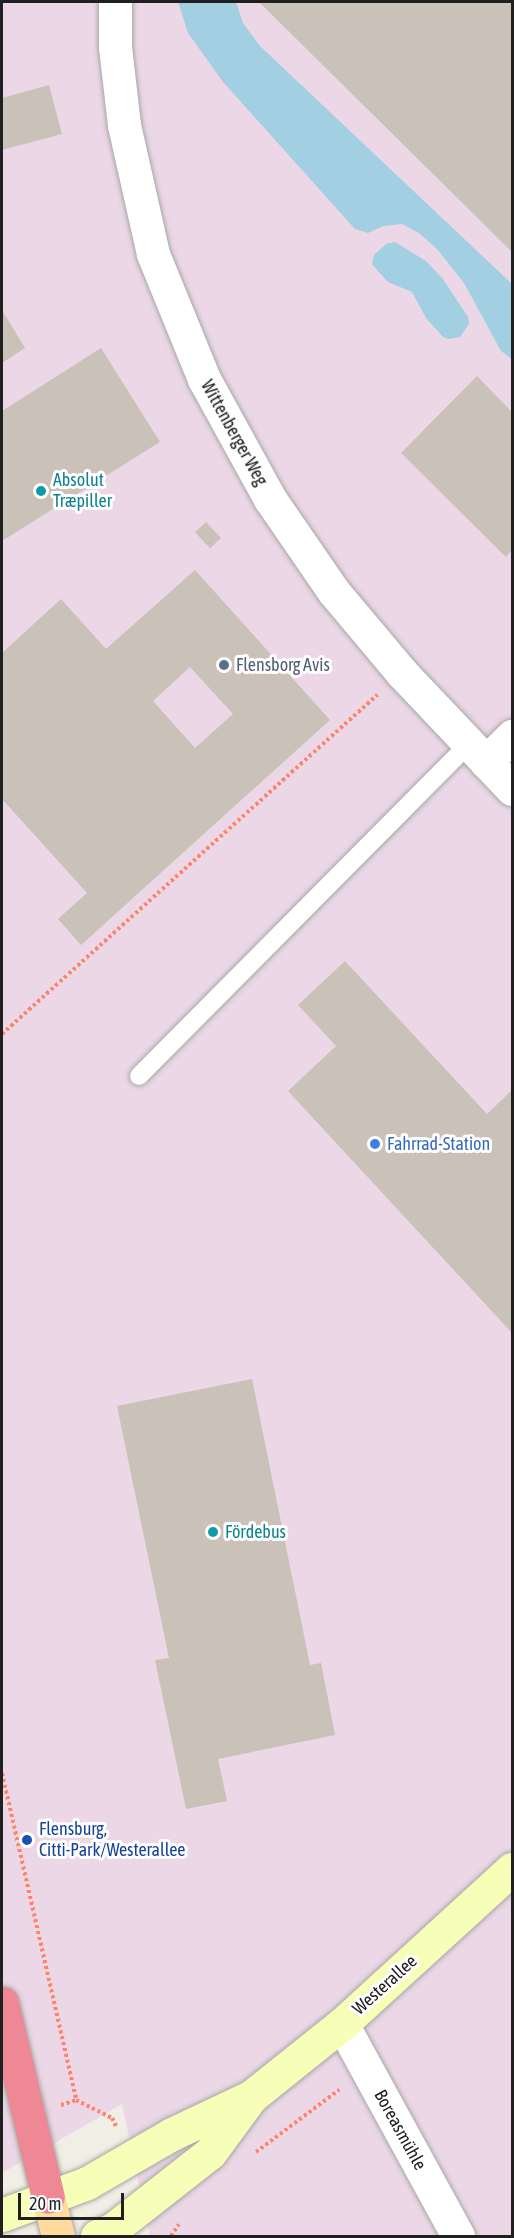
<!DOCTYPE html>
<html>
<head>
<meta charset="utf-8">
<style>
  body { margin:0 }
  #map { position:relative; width:514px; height:2238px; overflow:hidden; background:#f1eee6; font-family:"Asap Condensed",sans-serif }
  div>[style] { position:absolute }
  .industrial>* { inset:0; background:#ebd7e6 }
  .water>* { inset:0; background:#a3cfe2 }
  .building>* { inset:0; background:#cac1b8; transform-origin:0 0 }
  .path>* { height:4px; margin-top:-2px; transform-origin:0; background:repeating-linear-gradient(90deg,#ff8369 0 3px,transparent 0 6px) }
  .roads { filter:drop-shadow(0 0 2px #a7a7a7) drop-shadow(0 0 2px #a7a7a7) }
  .lane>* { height:18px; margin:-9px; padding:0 9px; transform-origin:9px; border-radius:9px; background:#fff }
  .street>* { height:33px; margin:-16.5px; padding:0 16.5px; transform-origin:16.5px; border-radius:16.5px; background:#fff }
  .secondary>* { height:33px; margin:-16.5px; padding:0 16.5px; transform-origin:16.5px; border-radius:16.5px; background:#f6feb7 }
  .primary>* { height:33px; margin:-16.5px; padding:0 16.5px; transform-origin:16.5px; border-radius:16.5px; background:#ffdc9d }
  .highway>* { height:33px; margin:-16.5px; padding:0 16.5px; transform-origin:16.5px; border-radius:16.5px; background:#ee8894 }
  .dots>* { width:16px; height:16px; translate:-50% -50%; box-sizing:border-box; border:3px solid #fff; border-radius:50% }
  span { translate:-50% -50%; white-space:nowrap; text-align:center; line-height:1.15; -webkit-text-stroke:6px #fff; paint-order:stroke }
  .street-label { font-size:18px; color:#202020 }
  .culture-label { font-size:18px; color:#0d838f }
  .left { translate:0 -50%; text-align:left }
  .service-label { font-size:18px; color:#4e5e75 }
  .shop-label { font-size:18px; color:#366cbe }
  .transit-label { font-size:18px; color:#164399 }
  .frame { position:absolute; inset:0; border:3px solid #202020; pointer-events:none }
  .scale { position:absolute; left:18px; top:2193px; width:106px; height:27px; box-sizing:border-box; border:3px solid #202020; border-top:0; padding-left:8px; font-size:18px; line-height:21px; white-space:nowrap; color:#202020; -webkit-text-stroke:4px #fff; paint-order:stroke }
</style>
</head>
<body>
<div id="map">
  <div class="industrial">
    <div style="clip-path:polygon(2px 2px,512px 2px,512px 2236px,150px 2236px,122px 2104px,2px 2173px)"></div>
  </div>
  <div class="water">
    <div style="clip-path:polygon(178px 2px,236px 2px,243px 23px,260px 46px,512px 284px,512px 359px,501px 351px,464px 283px,438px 250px,419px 233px,402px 224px,383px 226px,368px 233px,355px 229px,223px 82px,188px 33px)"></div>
    <div style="clip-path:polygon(395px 242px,426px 261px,443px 279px,468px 317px,469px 324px,460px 337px,449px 339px,443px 337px,426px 318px,412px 292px,388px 282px,377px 270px,372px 264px,374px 255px,386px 244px)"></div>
  </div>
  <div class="building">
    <div style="clip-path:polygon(259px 2px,512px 2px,512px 252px)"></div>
    <div style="clip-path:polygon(49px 85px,62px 134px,2px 150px,2px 98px)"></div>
    <div style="clip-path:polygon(2px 310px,25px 348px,2px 363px)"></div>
    <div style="clip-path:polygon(101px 348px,160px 442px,2px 541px,2px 411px)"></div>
    <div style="clip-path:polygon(477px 376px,512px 412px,512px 550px,506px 557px,401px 453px)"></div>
    <div style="left:206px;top:522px;width:22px;height:15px;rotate:47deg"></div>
    <div style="clip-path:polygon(evenodd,195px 570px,330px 720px,81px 945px,58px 919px,87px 893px,2px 799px,2px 653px,61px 599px,106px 649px,195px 570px,190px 667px,233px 714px,195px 748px,153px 701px,190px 667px)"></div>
    <div style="clip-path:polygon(345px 961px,487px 1114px,512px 1090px,512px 1333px,288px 1091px,336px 1046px,298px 1005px)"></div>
    <div style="clip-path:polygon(252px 1379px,310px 1665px,321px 1663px,335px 1735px,218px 1759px,227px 1801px,186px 1809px,155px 1660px,169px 1658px,117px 1406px)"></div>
  </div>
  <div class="path">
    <div style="left:2px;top:1034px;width:506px;rotate:-42.11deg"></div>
    <div style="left:2px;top:1773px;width:335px;rotate:77.2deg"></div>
    <div style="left:61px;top:2105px;width:16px;rotate:-18deg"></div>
    <div style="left:76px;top:2100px;width:40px;rotate:26.6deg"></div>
    <div style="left:112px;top:2118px;width:9px;rotate:63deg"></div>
    <div style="left:256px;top:2152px;width:104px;rotate:-36.8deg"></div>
    <div style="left:171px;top:2236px;width:14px;rotate:-56deg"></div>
  </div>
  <div class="roads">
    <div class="lane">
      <div style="left:139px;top:1076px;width:468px;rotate:-45.2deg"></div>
    </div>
    <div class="street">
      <div style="left:115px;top:2px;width:45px;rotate:90deg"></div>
      <div style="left:115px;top:47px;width:79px;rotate:83.4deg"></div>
      <div style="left:124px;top:125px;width:132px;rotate:77.3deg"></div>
      <div style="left:153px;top:254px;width:135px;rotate:67.8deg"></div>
      <div style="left:204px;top:379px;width:137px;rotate:61.2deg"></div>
      <div style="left:270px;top:499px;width:113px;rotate:55.5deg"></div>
      <div style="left:334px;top:592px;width:106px;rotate:50deg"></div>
      <div style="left:402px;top:673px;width:160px;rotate:46.5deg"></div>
      <div style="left:486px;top:762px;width:37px;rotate:-45deg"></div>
      <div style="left:342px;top:2024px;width:242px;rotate:61.3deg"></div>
    </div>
    <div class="secondary">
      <div style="left:2px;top:2215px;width:91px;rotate:-20.6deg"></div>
      <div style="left:87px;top:2183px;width:98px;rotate:-30deg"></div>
      <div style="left:172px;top:2134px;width:89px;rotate:-25.4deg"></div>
      <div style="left:252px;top:2096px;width:115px;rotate:-38.7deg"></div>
      <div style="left:342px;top:2024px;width:230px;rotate:-42.4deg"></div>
      <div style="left:97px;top:2236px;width:17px;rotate:-24deg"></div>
      <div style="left:113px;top:2229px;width:123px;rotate:-38.1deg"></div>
      <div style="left:210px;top:2153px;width:66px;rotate:-53.7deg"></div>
    </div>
    <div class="primary">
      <div style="left:48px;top:2197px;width:40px;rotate:75.6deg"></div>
    </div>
    <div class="highway">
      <div style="left:2px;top:2003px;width:199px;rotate:76.7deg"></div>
    </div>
  </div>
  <div class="dots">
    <div style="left:41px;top:491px;background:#0f9aa8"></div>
    <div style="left:224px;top:665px;background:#5c6f8a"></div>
    <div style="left:375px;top:1144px;background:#3f7fe0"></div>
    <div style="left:213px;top:1532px;background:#0f9aa8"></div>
    <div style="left:27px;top:1840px;background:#1a4fb4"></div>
  </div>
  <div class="street-label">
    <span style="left:234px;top:433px;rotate:61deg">Wittenberger Weg</span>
    <span style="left:385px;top:1985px;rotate:-42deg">Westerallee</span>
    <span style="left:400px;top:2130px;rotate:61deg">Boreasmühle</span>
  </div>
  <div class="culture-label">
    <span class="left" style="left:53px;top:491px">Absolut<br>Træpiller</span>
    <span class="left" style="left:225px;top:1532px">Fördebus</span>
  </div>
  <div class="service-label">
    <span class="left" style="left:236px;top:665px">Flensborg Avis</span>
  </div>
  <div class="shop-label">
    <span class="left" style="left:387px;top:1144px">Fahrrad-Station</span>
  </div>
  <div class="transit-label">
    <span class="left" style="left:39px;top:1840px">Flensburg,<br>Citti-Park/Westerallee</span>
  </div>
  <div class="frame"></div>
  <div class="scale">20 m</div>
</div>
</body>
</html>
